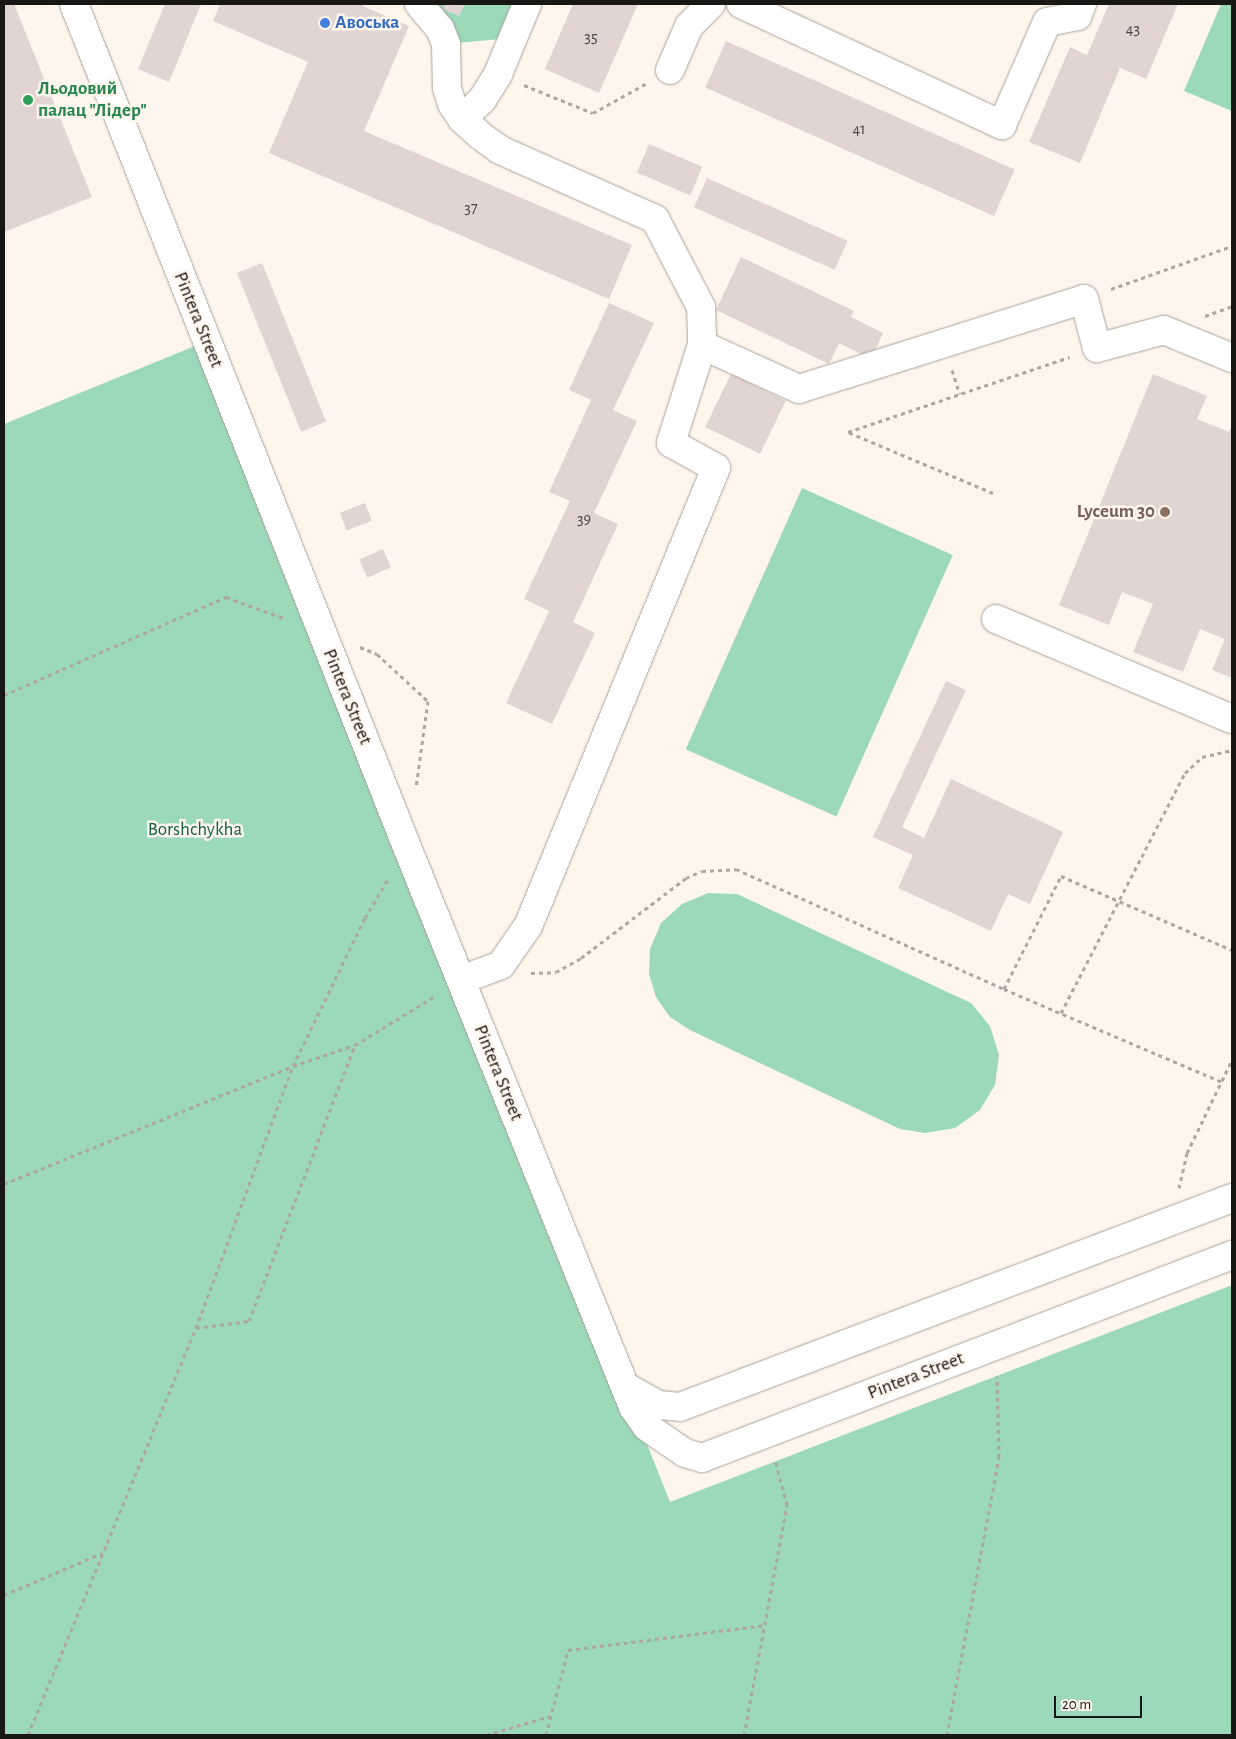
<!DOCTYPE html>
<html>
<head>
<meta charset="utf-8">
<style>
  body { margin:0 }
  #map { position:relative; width:1236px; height:1739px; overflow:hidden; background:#fef6ec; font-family:"Alegreya Sans",sans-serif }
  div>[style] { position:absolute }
  .green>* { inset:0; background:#9bd9b8; transform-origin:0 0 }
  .building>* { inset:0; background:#e1d4d1; transform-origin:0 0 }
  .path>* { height:3px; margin-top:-1.5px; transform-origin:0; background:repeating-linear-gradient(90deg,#ada7a0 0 4px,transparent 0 8px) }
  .roads { filter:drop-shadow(0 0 1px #aaa39a) drop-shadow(0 0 1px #aaa39a) }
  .minor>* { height:28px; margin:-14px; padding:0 14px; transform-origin:14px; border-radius:14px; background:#fff }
  .dots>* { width:14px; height:14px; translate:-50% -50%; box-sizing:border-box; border:2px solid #fef6ec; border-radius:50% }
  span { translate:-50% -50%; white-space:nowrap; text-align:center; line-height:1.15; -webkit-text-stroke:5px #fef6ec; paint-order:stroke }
  .number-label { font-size:16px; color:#4b4642 }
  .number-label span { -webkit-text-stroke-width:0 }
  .shop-label { font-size:19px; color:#366cbe; font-weight:700 }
  .left { translate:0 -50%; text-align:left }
  .leisure-label { font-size:19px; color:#27864d; font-weight:700 }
  .street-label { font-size:19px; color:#191713 }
  .education-label { font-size:19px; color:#785e54; font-weight:700 }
  .right { translate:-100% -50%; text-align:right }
  .park-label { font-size:19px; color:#106040 }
  .frame { position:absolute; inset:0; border:5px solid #191713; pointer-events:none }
  .scale { position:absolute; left:1054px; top:1696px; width:88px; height:22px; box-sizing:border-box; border:2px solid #191713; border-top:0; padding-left:6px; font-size:15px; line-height:18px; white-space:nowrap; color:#191713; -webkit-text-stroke:4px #fef6ec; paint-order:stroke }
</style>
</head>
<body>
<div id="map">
  <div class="green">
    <div style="clip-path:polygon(436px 4px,514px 4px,501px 39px,457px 43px)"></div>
    <div style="clip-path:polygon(1221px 4px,1232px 4px,1232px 111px,1184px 91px)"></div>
    <div style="clip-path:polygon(207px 341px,670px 1502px,1232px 1285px,1232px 1735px,4px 1735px,4px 424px)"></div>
    <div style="left:802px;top:488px;width:165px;height:286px;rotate:24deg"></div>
    <div style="clip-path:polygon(708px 893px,737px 894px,971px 1003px,990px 1026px,999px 1055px,995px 1085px,980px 1110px,955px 1128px,925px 1133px,900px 1129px,690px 1030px,670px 1017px,656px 997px,649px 974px,650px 949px,661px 923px,682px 904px)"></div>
  </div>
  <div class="building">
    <div style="clip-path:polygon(4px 4px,14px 4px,92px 197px,4px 232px)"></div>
    <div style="clip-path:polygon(165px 4px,201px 4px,169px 82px,138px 69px)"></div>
    <div style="clip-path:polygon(220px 4px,363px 4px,363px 6px,409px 26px,364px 131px,632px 245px,609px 299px,269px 153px,308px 62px,213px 21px)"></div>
    <div style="clip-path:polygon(445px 4px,465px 4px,459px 16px,443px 9px)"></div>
    <div style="clip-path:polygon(573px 4px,638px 4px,599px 93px,545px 69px)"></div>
    <div style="clip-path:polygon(1109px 4px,1178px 4px,1146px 79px,1091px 55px,1120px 68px,1080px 163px,1029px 142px,1070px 47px,1087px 55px)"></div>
    <div style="left:726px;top:41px;width:316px;height:51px;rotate:24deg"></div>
    <div style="left:649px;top:144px;width:58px;height:31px;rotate:23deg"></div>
    <div style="left:707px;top:178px;width:154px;height:32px;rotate:24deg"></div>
    <div style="clip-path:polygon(741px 257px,854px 311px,851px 317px,883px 333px,871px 359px,839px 343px,829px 364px,716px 310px)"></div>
    <div style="left:262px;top:263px;width:171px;height:27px;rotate:68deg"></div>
    <div style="clip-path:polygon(609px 303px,654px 323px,613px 410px,637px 421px,594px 513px,618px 524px,573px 622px,595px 633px,552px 724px,506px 703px,549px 611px,524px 599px,570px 501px,549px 492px,591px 400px,569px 390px)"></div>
    <div style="left:731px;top:374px;width:61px;height:59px;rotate:26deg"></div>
    <div style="clip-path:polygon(1153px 374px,1207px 396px,1197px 419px,1229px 432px,1232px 424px,1232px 678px,1212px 670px,1225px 639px,1200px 629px,1183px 672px,1133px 652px,1153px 604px,1122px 592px,1109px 625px,1059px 605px)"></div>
    <div style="left:365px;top:503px;width:19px;height:27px;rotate:69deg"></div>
    <div style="left:383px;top:549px;width:20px;height:26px;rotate:66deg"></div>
    <div style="clip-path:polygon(946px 681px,966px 690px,902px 827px,924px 838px,951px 779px,1063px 832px,1030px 904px,1008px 894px,991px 931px,898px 888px,913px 855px,873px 837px)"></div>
  </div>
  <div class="path">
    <div style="left:524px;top:85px;width:74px;rotate:22.1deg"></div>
    <div style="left:593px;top:113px;width:60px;rotate:-29.1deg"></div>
    <div style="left:1111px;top:289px;width:128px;rotate:-19.6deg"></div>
    <div style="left:1205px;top:316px;width:29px;rotate:-20deg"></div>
    <div style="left:952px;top:370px;width:25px;rotate:72deg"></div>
    <div style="left:993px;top:493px;width:157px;rotate:-157.2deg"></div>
    <div style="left:848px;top:432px;width:234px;rotate:-18.7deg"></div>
    <div style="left:360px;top:647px;width:18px;rotate:22deg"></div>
    <div style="left:377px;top:654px;width:69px;rotate:42.7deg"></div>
    <div style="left:428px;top:701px;width:88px;rotate:97.9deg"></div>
    <div style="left:4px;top:695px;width:243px;rotate:-23.8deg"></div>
    <div style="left:226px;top:597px;width:64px;rotate:20.1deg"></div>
    <div style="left:531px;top:973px;width:25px;rotate:-2deg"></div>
    <div style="left:556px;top:972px;width:29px;rotate:-29deg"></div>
    <div style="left:581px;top:958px;width:132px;rotate:-37.3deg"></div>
    <div style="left:686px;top:878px;width:17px;rotate:-24deg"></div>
    <div style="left:702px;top:871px;width:34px;rotate:-3deg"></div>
    <div style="left:736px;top:869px;width:294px;rotate:24.1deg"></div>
    <div style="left:1004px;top:989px;width:237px;rotate:23.1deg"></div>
    <div style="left:1004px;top:989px;width:127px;rotate:-63.2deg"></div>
    <div style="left:1061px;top:876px;width:186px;rotate:23.4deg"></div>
    <div style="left:1061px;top:1013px;width:270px;rotate:-62.7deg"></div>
    <div style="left:1185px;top:773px;width:23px;rotate:-43deg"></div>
    <div style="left:1202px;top:757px;width:31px;rotate:-13deg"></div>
    <div style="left:4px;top:1184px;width:312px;rotate:-22.2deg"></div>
    <div style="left:293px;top:1066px;width:65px;rotate:-18.7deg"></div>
    <div style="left:355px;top:1045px;width:96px;rotate:-31.4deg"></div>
    <div style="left:1179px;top:1188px;width:36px;rotate:-77deg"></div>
    <div style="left:1187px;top:1153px;width:103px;rotate:-64.2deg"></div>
    <div style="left:196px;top:1328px;width:53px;rotate:-7.5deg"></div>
    <div style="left:249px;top:1321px;width:296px;rotate:-69deg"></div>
    <div style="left:4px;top:1595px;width:107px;rotate:-23.2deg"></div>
    <div style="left:28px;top:1735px;width:440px;rotate:-67.6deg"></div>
    <div style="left:196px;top:1328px;width:279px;rotate:-69.7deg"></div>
    <div style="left:293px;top:1066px;width:165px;rotate:-64.1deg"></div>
    <div style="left:365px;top:918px;width:45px;rotate:-59.5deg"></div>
    <div style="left:486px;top:1735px;width:67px;rotate:-16.5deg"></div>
    <div style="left:546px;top:1735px;width:88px;rotate:-75.5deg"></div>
    <div style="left:568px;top:1650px;width:199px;rotate:-7.2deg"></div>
    <div style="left:744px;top:1735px;width:234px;rotate:-79.4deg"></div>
    <div style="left:787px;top:1505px;width:47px;rotate:-104.9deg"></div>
    <div style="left:947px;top:1735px;width:283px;rotate:-79.4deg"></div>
    <div style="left:999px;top:1457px;width:81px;rotate:-91.4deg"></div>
  </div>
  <div class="roads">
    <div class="minor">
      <div style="left:74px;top:4px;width:906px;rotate:68.45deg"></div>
      <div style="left:407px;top:847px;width:604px;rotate:68.02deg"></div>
      <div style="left:633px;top:1407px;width:24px;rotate:55deg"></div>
      <div style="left:647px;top:1427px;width:46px;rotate:34.4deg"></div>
      <div style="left:685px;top:1453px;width:18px;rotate:16deg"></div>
      <div style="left:702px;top:1458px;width:568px;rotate:-20.96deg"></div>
      <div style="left:419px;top:4px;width:33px;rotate:50deg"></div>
      <div style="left:440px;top:29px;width:16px;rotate:68deg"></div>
      <div style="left:446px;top:44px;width:44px;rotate:88.7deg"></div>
      <div style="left:447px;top:88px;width:17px;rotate:73deg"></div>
      <div style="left:452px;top:104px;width:18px;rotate:56deg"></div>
      <div style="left:462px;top:119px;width:25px;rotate:42deg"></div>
      <div style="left:481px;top:136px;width:24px;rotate:36deg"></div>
      <div style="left:500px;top:150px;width:170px;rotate:24deg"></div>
      <div style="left:655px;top:219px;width:99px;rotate:62.4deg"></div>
      <div style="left:701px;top:307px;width:38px;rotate:88deg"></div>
      <div style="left:702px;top:345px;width:103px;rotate:107.6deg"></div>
      <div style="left:671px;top:443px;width:51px;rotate:29.1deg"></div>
      <div style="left:716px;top:468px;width:495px;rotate:112.3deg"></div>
      <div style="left:528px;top:926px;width:47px;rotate:124.7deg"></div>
      <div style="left:501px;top:965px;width:43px;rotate:159.4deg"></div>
      <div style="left:741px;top:4px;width:288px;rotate:24.9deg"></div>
      <div style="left:1002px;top:125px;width:112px;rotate:-66.4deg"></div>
      <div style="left:1047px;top:22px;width:31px;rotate:-11deg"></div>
      <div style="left:1077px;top:16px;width:13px;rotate:-67deg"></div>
      <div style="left:670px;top:70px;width:48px;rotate:-66.6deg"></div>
      <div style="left:689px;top:26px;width:31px;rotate:-45deg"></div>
      <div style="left:462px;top:119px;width:28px;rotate:-44deg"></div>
      <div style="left:482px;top:100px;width:31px;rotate:-58deg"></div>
      <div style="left:498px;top:74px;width:76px;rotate:-67.5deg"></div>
      <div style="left:702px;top:345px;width:107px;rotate:24.4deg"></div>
      <div style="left:799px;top:389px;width:299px;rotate:-17.5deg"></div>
      <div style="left:1084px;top:299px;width:51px;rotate:75.1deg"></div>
      <div style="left:1097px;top:348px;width:69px;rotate:-15deg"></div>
      <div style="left:1164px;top:330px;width:74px;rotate:22.4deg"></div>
      <div style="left:996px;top:619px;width:256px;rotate:23deg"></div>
      <div style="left:626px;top:1387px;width:38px;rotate:29deg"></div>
      <div style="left:659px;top:1405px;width:21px;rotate:5deg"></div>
      <div style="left:680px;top:1407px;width:590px;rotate:-20.74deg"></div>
    </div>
  </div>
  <div class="dots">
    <div style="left:325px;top:23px;background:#3f7fe0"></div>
    <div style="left:28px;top:100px;background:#2e9e5b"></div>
    <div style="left:1165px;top:512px;background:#8d6e63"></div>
  </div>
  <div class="number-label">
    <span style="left:1133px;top:29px">43</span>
    <span style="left:591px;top:37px">35</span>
    <span style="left:859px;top:129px">41</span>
    <span style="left:471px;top:208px">37</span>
    <span style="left:584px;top:519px">39</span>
  </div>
  <div class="shop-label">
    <span class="left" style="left:335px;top:23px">Авоська</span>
  </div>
  <div class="leisure-label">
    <span class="left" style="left:38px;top:100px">Льодовий<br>палац "Лідер"</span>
  </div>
  <div class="street-label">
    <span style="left:198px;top:320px;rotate:68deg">Pintera Street</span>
    <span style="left:347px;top:697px;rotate:68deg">Pintera Street</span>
    <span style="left:498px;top:1073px;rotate:68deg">Pintera Street</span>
    <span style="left:916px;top:1376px;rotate:-21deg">Pintera Street</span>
  </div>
  <div class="education-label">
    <span class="right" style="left:1155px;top:512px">Lyceum 30</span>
  </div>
  <div class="park-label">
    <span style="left:195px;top:830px">Borshchykha</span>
  </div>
  <div class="frame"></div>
  <div class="scale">20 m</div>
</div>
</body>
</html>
